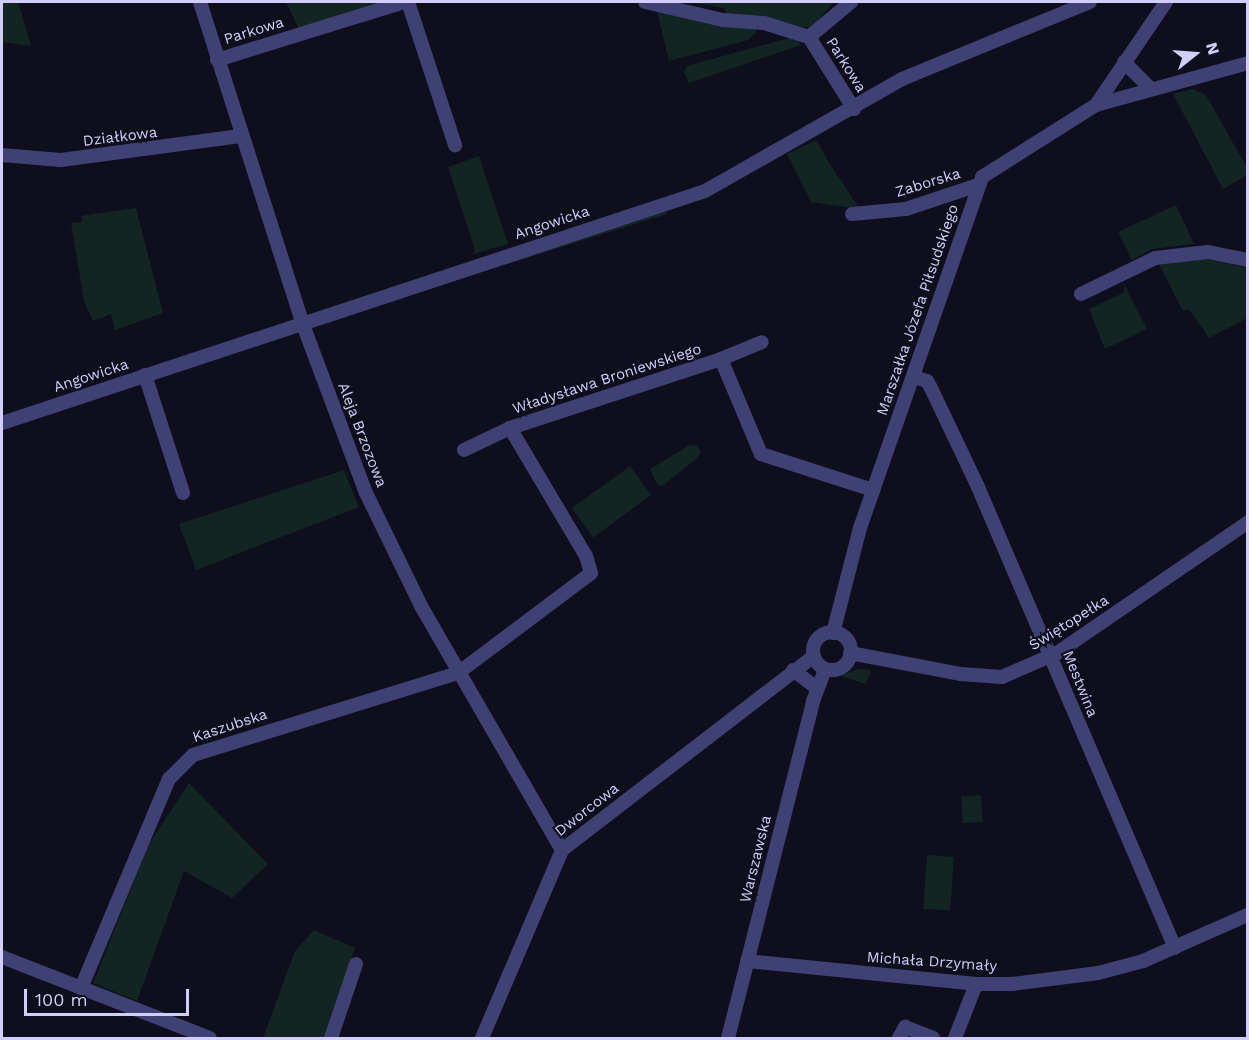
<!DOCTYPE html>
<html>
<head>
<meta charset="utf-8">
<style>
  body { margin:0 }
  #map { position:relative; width:1249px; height:1040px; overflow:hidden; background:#0f0e1c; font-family:"Work Sans",sans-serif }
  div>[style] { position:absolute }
  .green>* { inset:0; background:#122523; transform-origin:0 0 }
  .minor>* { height:14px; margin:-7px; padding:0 7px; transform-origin:7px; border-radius:7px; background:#3f4175 }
  .minor>.ring { margin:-7px; padding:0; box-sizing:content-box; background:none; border:14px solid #3f4175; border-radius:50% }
  span { translate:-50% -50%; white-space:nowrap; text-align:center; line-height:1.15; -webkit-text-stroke:4.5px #0f0e1c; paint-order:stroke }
  .street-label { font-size:15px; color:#d1cff9 }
  .frame { position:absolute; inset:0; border:3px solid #d1cff9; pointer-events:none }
  .north { position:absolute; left:1165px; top:24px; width:60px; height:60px; -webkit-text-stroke:4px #0f0e1c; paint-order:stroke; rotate:73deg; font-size:16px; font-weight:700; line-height:24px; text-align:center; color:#d1cff9 }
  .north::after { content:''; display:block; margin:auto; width:21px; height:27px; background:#d1cff9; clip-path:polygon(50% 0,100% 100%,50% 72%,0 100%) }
  .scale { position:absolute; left:24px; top:989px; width:165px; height:27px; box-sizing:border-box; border:3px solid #d1cff9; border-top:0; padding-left:8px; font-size:18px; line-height:21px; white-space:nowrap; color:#d1cff9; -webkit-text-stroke:4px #0f0e1c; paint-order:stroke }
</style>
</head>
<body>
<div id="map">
  <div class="green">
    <div style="clip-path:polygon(2px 2px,18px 2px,31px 46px,2px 42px)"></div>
    <div style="clip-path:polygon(286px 2px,386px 2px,299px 29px)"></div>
    <div style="clip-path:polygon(690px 2px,834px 2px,811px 28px,729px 18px,724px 8px)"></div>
    <div style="clip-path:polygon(656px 7px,756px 28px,756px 33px,748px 40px,669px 61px)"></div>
    <div style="clip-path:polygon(789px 38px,797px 39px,801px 45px,689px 83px,684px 72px,687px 66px)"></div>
    <div style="clip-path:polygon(1192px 89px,1206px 95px,1247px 168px,1247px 175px,1223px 189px,1173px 94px)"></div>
    <div style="clip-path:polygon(816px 140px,830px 164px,860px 209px,811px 202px,787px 154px)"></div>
    <div style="clip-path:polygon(479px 156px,508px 244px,473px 254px,475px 250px,448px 167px)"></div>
    <div style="clip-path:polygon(1176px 205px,1194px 244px,1152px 249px,1132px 260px,1118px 232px)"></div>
    <div style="clip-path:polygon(136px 208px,163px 313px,115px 330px,111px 314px,93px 321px,84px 301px,71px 223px,82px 222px,81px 216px)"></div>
    <div style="clip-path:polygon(664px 208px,667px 214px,333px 319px)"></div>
    <div style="clip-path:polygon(1206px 259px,1247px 268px,1247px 318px,1209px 338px,1189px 309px,1183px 311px,1159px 264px)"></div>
    <div style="clip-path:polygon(1123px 282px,1147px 329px,1105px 349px,1089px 309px,1125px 292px)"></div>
    <div style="clip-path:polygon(696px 445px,701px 452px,695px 460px,662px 486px,657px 484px,650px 469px,688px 446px)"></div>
    <div style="left:630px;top:466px;width:36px;height:72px;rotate:54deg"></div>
    <div style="clip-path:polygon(344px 470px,359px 507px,196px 570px,179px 524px)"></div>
    <div style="clip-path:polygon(858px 669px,871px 670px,866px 684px,840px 676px)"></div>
    <div style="clip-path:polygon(189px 783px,268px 864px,232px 898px,184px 871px,137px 1001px,93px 983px,149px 844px)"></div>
    <div style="left:981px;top:795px;width:27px;height:20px;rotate:86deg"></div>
    <div style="left:927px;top:855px;width:27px;height:54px;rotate:4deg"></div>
    <div style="clip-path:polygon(314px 930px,355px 948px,326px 1038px,263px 1038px,295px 951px)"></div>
  </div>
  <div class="minor">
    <div style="left:200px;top:2px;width:336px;rotate:72.3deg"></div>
    <div style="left:302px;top:322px;width:183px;rotate:69.5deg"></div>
    <div style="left:366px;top:493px;width:126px;rotate:64deg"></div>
    <div style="left:421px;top:606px;width:282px;rotate:60deg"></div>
    <div style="left:408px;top:2px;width:151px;rotate:71.8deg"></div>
    <div style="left:645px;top:2px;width:80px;rotate:13deg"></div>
    <div style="left:723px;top:20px;width:41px;rotate:4.2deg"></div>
    <div style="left:764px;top:23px;width:47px;rotate:17.3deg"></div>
    <div style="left:809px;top:37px;width:85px;rotate:58deg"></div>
    <div style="left:809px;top:37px;width:55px;rotate:-39.8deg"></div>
    <div style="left:217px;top:60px;width:196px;rotate:-17.2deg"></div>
    <div style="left:1124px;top:62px;width:38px;rotate:45deg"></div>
    <div style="left:1096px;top:105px;width:158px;rotate:-15.4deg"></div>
    <div style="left:2px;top:155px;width:59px;rotate:4.8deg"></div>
    <div style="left:61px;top:160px;width:183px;rotate:-7.6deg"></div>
    <div style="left:852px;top:214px;width:54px;rotate:-5.3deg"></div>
    <div style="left:906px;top:209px;width:76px;rotate:-18.4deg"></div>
    <div style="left:1081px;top:294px;width:82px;rotate:-25.9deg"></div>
    <div style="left:1155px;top:258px;width:53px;rotate:-6.5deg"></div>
    <div style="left:1208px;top:252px;width:41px;rotate:11.3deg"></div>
    <div style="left:721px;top:359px;width:103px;rotate:67.2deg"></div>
    <div style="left:761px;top:454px;width:118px;rotate:17.8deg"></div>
    <div style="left:145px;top:375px;width:124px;rotate:72.1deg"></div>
    <div style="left:914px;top:377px;width:14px;rotate:17deg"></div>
    <div style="left:927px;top:381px;width:8px;rotate:60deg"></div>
    <div style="left:931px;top:388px;width:110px;rotate:64.6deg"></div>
    <div style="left:978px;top:487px;width:501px;rotate:66.86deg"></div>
    <div style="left:2px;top:423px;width:740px;rotate:-18.26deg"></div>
    <div style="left:705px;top:191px;width:227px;rotate:-29.6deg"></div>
    <div style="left:902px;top:79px;width:203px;rotate:-22.3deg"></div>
    <div style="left:464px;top:450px;width:51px;rotate:-25.6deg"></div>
    <div style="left:510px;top:428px;width:222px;rotate:-18.1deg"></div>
    <div style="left:721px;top:359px;width:44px;rotate:-22.5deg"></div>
    <div class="ring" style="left:813px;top:632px;width:24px;height:24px"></div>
    <div style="left:833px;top:633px;width:108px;rotate:-75.6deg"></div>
    <div style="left:860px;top:528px;width:372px;rotate:-70.8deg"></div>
    <div style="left:982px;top:177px;width:135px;rotate:-32.3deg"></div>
    <div style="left:1096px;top:105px;width:125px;rotate:-55.8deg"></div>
    <div style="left:850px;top:653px;width:112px;rotate:10.8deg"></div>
    <div style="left:960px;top:674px;width:42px;rotate:4.1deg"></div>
    <div style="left:1002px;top:677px;width:60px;rotate:-23.6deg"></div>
    <div style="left:1057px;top:653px;width:232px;rotate:-34.4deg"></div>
    <div style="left:793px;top:670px;width:30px;rotate:37deg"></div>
    <div style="left:2px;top:957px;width:223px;rotate:21.3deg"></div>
    <div style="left:747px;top:961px;width:230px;rotate:5.7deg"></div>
    <div style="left:976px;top:984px;width:36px"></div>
    <div style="left:1012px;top:984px;width:87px;rotate:-7.3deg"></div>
    <div style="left:1098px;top:973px;width:47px;rotate:-14.9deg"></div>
    <div style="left:1143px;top:961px;width:115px;rotate:-23.7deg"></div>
    <div style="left:81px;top:988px;width:227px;rotate:-67.2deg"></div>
    <div style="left:169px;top:779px;width:34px;rotate:-45deg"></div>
    <div style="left:193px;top:755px;width:277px;rotate:-17.2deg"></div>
    <div style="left:458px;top:673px;width:166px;rotate:-36.9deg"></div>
    <div style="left:591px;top:573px;width:18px;rotate:-106deg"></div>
    <div style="left:586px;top:556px;width:149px;rotate:-120.7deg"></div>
    <div style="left:331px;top:1038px;width:78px;rotate:-71.3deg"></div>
    <div style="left:482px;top:1038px;width:204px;rotate:-66.9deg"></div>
    <div style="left:562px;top:850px;width:318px;rotate:-37.6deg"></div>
    <div style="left:728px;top:1038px;width:348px;rotate:-75.8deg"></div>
    <div style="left:813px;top:701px;width:34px;rotate:-69deg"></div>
    <div style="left:899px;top:1038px;width:13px;rotate:-61deg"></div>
    <div style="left:905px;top:1027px;width:30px;rotate:21deg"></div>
    <div style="left:955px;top:1038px;width:58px;rotate:-68.7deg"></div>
  </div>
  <div class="street-label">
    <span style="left:254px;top:31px;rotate:-17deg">Parkowa</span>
    <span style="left:846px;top:65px;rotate:58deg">Parkowa</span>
    <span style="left:120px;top:137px;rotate:-7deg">Działkowa</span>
    <span style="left:928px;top:183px;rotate:-17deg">Zaborska</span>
    <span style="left:552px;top:223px;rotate:-18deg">Angowicka</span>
    <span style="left:918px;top:310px;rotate:-71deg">Marszałka Józefa Piłsudskiego</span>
    <span style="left:91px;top:376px;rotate:-18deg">Angowicka</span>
    <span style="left:607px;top:379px;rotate:-18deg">Władysława Broniewskiego</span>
    <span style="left:362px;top:435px;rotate:69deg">Aleja Brzozowa</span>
    <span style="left:1069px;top:623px;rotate:-32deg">Świętopełka</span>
    <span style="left:1080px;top:684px;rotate:68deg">Mestwina</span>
    <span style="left:230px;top:726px;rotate:-18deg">Kaszubska</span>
    <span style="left:587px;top:810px;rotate:-38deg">Dworcowa</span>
    <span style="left:756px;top:859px;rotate:-76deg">Warszawska</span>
    <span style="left:932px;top:962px;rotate:4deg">Michała Drzymały</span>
  </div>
  <div class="frame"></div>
  <div class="north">N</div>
  <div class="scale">100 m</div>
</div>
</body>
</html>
